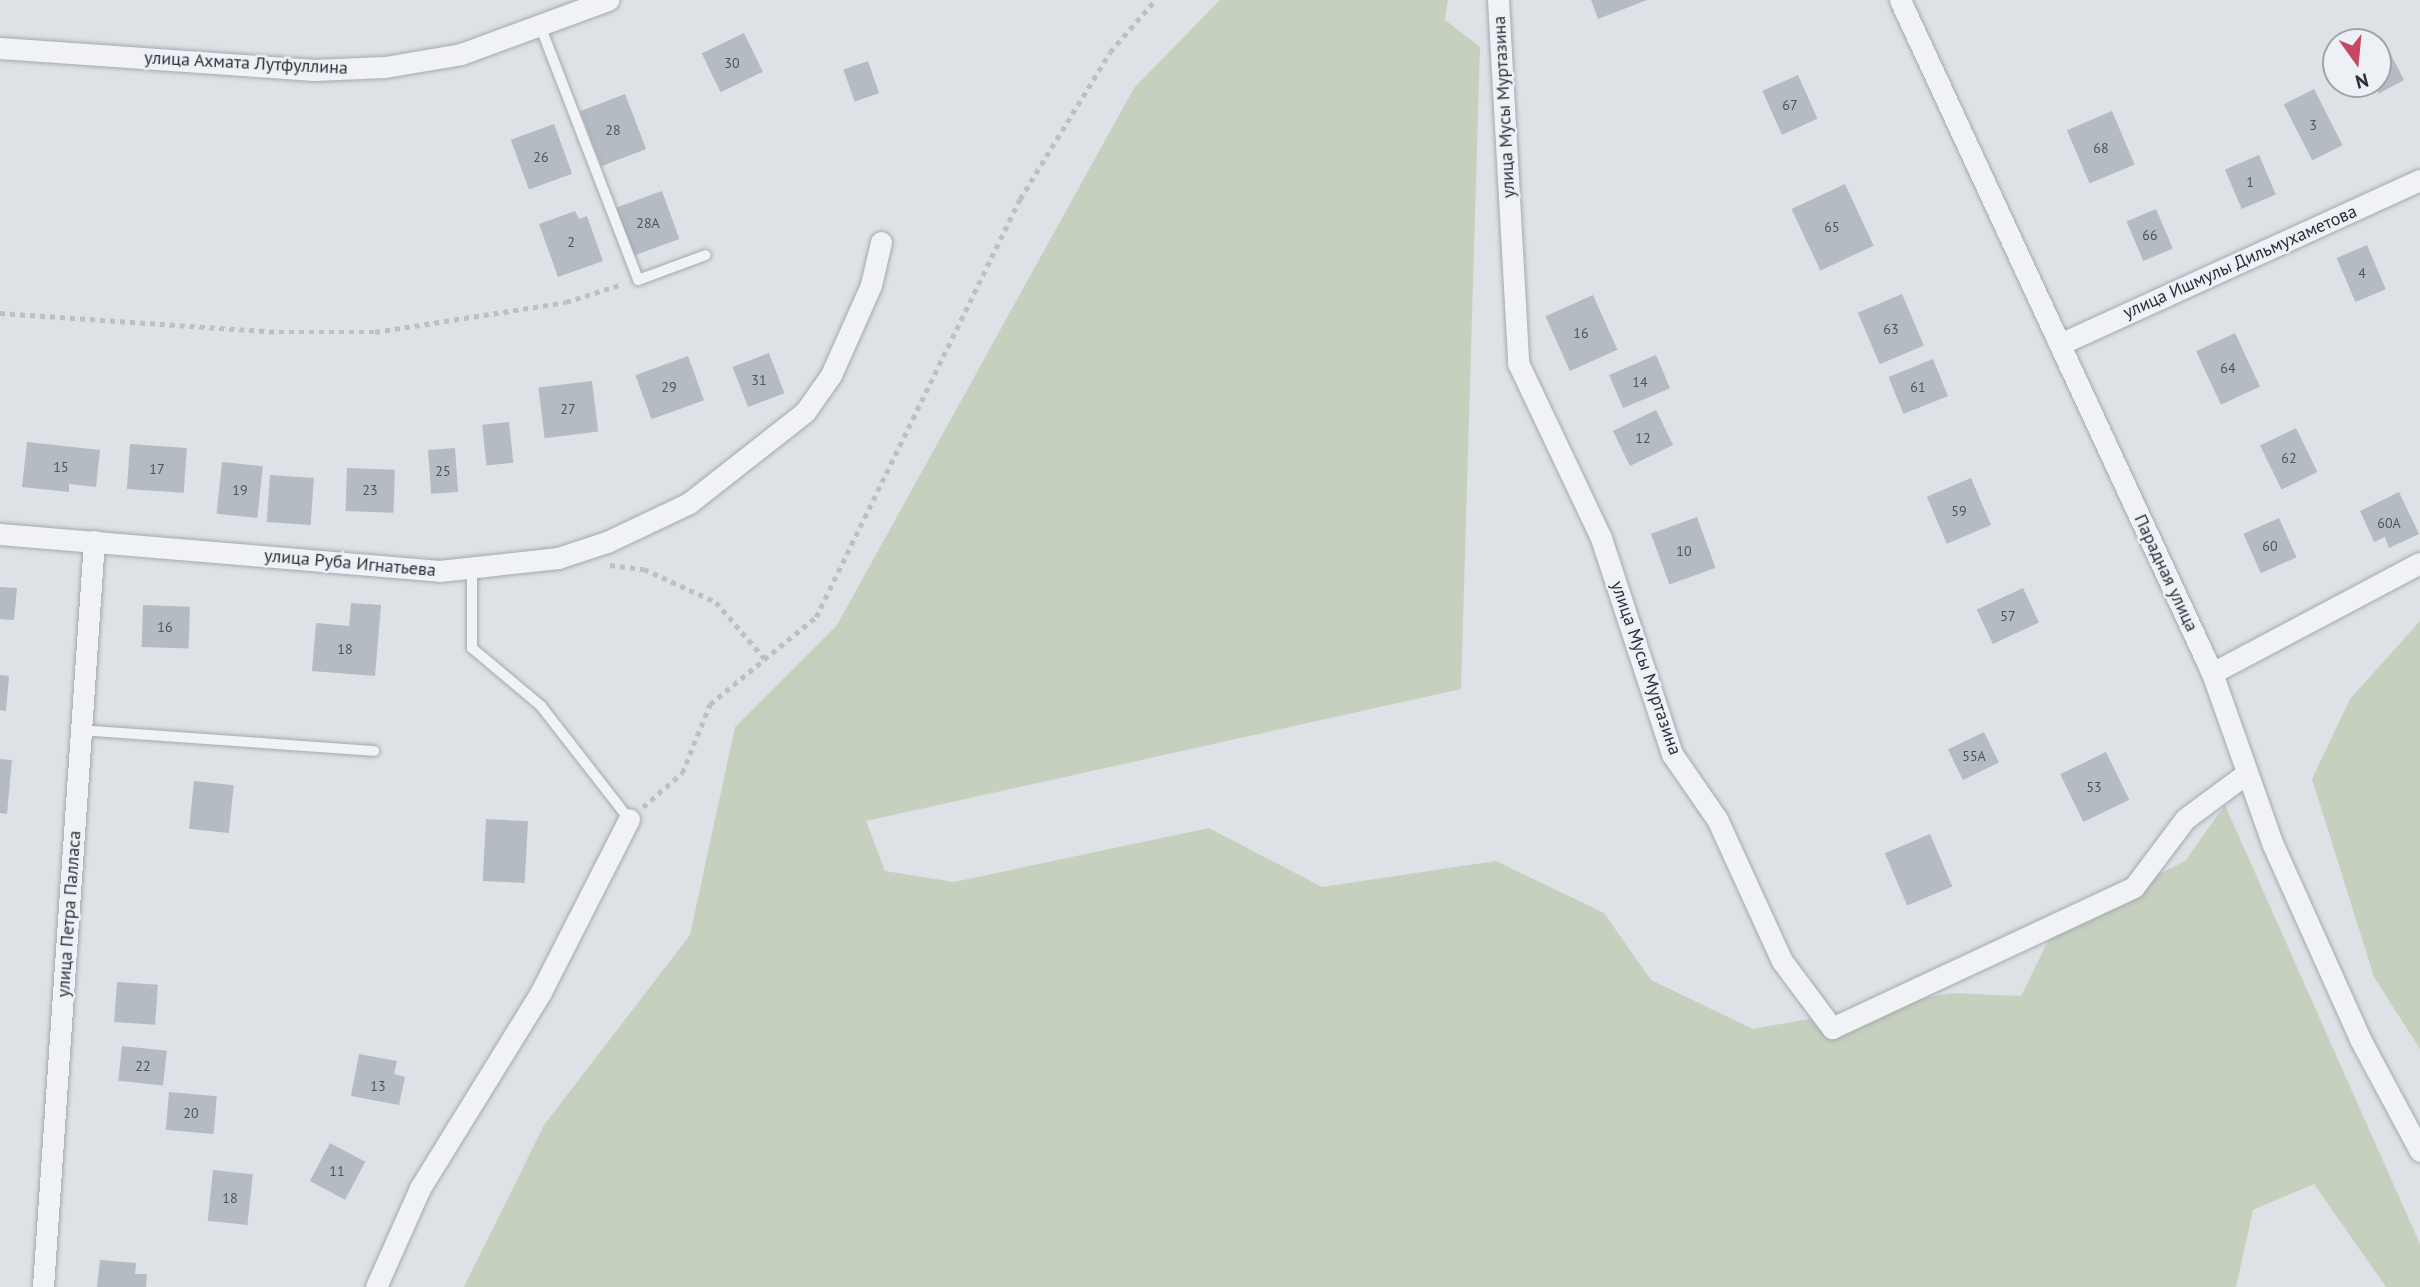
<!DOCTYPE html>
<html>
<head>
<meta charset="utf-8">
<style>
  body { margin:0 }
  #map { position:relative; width:2420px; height:1287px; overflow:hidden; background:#dee2e6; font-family:"PT Sans",sans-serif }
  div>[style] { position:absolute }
  .green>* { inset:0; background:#c5d0bf }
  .building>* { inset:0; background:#b5bbc3; transform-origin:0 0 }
  .path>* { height:4.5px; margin-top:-2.25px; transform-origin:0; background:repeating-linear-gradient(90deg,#bcc0c5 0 5px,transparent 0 10px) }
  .roads { filter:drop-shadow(0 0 2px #a4a9b0) drop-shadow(0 0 2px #a4a9b0) }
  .lane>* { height:10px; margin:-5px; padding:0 5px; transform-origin:5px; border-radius:5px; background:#f0f2f5 }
  .street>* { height:21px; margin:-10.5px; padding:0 10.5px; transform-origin:10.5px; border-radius:10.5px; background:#f0f2f5 }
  span { translate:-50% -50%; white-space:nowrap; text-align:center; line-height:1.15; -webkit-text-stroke:5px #edf0f4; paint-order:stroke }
  .number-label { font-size:14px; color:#4b545e }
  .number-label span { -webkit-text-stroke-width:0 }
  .street-label { font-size:18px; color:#28313c }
  .north { position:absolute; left:2322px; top:28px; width:70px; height:70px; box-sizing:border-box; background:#edf0f4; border:2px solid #9ea4aa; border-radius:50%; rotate:165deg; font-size:19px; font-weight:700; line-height:28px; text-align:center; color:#28313c }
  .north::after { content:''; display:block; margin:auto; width:24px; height:32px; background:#c64864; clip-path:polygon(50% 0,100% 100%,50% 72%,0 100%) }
</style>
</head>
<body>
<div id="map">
  <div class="green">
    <div style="clip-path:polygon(1220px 0,1448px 0,1445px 20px,1480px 47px,1461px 689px,866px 821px,885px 871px,954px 882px,1209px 828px,1322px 887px,1496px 861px,1604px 913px,1651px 980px,1753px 1029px,1952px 993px,2021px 996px,2050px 937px,2076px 916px,2185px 861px,2225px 805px,2420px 1244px,2420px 1287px,2386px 1287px,2314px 1184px,2253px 1210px,2236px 1287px,464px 1287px,544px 1125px,690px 935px,735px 727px,837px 625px,1134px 88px)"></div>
    <div style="clip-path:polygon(2420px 621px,2420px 1049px,2374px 977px,2312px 779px,2350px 699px)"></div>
  </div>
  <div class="building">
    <div style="clip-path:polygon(1591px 0,1647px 0,1598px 19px)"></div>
    <div style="left:744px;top:33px;width:43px;height:47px;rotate:64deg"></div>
    <div style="clip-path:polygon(2385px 43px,2404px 80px,2378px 94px,2378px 47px)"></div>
    <div style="left:868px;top:61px;width:34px;height:26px;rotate:71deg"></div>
    <div style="left:1798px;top:75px;width:48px;height:39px;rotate:66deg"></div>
    <div style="left:2314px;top:89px;width:63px;height:34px;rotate:63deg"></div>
    <div style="left:625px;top:94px;width:59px;height:48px;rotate:69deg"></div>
    <div style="left:2112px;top:111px;width:58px;height:49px;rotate:67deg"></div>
    <div style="left:554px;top:124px;width:53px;height:46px;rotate:70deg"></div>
    <div style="left:2259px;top:155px;width:43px;height:37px;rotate:67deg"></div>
    <div style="left:1845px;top:184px;width:68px;height:59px;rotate:65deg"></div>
    <div style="left:662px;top:191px;width:51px;height:49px;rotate:70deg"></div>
    <div style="left:2156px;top:209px;width:43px;height:32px;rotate:67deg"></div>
    <div style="clip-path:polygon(575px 211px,579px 219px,587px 216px,603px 261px,558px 277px,539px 224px)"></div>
    <div style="left:2367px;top:245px;width:48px;height:33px;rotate:67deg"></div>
    <div style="left:1902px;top:294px;width:56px;height:48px;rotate:67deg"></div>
    <div style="left:1593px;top:295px;width:60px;height:52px;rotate:66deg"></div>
    <div style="left:2235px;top:333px;width:59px;height:43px;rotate:65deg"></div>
    <div style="left:769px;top:353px;width:43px;height:39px;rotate:69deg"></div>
    <div style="left:1656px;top:355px;width:36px;height:51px;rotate:67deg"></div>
    <div style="left:688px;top:356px;width:47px;height:56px;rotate:70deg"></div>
    <div style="left:1933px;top:359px;width:40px;height:48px;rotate:68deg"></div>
    <div style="left:592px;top:381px;width:51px;height:54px;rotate:83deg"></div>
    <div style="left:1656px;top:410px;width:39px;height:48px;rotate:64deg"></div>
    <div style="left:509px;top:422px;width:41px;height:27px;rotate:84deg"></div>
    <div style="left:2296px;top:428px;width:49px;height:40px;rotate:64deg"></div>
    <div style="clip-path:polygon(27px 442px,100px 450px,96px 487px,69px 484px,69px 492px,22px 487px)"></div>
    <div style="left:130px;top:444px;width:57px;height:45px;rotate:4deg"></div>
    <div style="left:455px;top:448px;width:44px;height:27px;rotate:86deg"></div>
    <div style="left:222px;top:462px;width:41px;height:52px;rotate:6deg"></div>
    <div style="left:347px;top:468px;width:48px;height:43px;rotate:2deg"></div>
    <div style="left:270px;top:475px;width:44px;height:47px;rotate:4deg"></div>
    <div style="left:1971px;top:478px;width:51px;height:48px;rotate:67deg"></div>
    <div style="clip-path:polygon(2399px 492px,2419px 534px,2389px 548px,2385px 537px,2374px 542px,2360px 511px)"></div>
    <div style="left:1697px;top:517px;width:54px;height:49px;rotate:70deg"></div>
    <div style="left:2279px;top:518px;width:43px;height:39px;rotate:66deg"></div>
    <div style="clip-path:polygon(0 587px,17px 588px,14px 620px,0 619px)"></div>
    <div style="left:2023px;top:588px;width:38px;height:51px;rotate:65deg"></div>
    <div style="clip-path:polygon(351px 603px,381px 605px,375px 676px,312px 671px,316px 623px,349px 626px)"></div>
    <div style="left:143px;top:605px;width:47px;height:42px;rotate:2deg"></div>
    <div style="clip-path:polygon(0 675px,9px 676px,6px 711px,0 710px)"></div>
    <div style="left:1984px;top:732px;width:34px;height:40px;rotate:64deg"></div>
    <div style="left:2106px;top:752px;width:53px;height:51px;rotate:64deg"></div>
    <div style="clip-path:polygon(0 759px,12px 760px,7px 814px,0 813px)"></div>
    <div style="left:194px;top:781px;width:40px;height:48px;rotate:6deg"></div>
    <div style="left:486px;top:819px;width:42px;height:62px;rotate:3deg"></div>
    <div style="left:1930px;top:834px;width:57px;height:49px;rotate:67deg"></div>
    <div style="left:117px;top:982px;width:41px;height:40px;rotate:4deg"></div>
    <div style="left:122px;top:1046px;width:45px;height:35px;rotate:6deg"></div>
    <div style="clip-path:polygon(359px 1054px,397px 1061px,394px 1074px,405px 1077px,399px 1105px,351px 1096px)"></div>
    <div style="left:169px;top:1092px;width:48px;height:38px;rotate:5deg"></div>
    <div style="left:330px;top:1143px;width:40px;height:43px;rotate:28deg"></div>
    <div style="left:213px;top:1170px;width:40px;height:51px;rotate:6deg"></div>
    <div style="clip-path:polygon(100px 1260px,136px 1263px,135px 1274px,147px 1274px,146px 1287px,97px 1287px)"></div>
  </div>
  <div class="path">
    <div style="left:0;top:313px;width:280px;rotate:3.9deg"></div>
    <div style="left:279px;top:332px;width:96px"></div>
    <div style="left:375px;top:332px;width:193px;rotate:-8.9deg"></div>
    <div style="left:566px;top:302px;width:60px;rotate:-17.5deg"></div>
    <div style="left:610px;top:565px;width:34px;rotate:7deg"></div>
    <div style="left:644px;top:569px;width:79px;rotate:24.6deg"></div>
    <div style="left:716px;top:602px;width:75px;rotate:49.3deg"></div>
    <div style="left:643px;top:807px;width:52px;rotate:-41.1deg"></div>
    <div style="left:682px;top:773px;width:74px;rotate:-67.9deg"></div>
    <div style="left:710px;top:704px;width:137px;rotate:-39.4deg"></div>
    <div style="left:816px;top:617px;width:465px;rotate:-64deg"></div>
    <div style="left:1020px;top:199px;width:172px;rotate:-58.5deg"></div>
    <div style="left:1110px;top:52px;width:69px;rotate:-49.1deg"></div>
  </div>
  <div class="roads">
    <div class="lane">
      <div style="left:541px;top:28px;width:270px;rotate:68.9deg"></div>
      <div style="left:638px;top:280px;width:72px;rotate:-20.2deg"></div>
      <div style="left:472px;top:568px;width:80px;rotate:90deg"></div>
      <div style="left:472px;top:648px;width:90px;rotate:40deg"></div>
      <div style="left:541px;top:706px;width:143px;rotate:52.1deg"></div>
      <div style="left:81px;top:730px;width:294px;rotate:4.1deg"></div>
    </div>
    <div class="street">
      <div style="left:1498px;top:0;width:364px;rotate:86.8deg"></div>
      <div style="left:1518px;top:363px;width:194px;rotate:64.6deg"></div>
      <div style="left:1601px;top:538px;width:227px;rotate:71.8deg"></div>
      <div style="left:1672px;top:754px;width:79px;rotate:55.3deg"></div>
      <div style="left:1717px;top:819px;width:156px;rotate:65.4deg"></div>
      <div style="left:1782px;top:961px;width:84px;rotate:53.3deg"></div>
      <div style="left:1832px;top:1028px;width:333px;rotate:-25deg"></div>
      <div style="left:2134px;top:887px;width:85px;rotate:-53.1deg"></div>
      <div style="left:2185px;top:819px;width:77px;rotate:-36.6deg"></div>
      <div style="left:1900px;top:0;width:742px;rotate:65.13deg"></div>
      <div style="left:2212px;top:673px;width:182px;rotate:70.5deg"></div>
      <div style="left:2273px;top:845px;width:213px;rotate:65.8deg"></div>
      <div style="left:2360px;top:1039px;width:127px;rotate:61.8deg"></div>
      <div style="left:0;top:48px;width:315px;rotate:4deg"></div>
      <div style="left:314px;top:70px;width:71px;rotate:-2.4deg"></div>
      <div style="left:385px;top:67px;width:77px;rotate:-9.7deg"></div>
      <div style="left:461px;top:54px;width:157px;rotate:-20.2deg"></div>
      <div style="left:2060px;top:344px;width:396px;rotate:-24.5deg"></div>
      <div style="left:0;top:534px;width:441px;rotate:4.8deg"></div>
      <div style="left:439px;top:571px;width:120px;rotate:-6.2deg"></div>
      <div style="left:558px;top:558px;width:52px;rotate:-18.1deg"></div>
      <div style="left:607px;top:542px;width:91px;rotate:-25.4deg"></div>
      <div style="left:689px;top:503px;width:147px;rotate:-38.1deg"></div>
      <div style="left:805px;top:412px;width:45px;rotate:-54.9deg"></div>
      <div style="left:831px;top:375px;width:98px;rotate:-66deg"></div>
      <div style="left:871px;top:285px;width:44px;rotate:-76.9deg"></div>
      <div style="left:2212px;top:673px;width:235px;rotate:-27.9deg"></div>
      <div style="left:43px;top:1287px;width:748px;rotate:-86.09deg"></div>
      <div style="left:376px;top:1287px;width:108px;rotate:-66deg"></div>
      <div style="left:420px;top:1188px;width:230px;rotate:-58.3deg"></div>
      <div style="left:541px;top:992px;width:194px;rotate:-63deg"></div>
    </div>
  </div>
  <div class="number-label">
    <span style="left:732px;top:63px">30</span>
    <span style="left:1790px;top:105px">67</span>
    <span style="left:2313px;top:125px">3</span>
    <span style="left:613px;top:130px">28</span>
    <span style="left:2101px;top:148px">68</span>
    <span style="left:541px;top:157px">26</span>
    <span style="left:2250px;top:182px">1</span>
    <span style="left:648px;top:223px">28А</span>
    <span style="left:1832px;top:227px">65</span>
    <span style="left:2150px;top:235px">66</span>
    <span style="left:571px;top:242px">2</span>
    <span style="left:2362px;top:273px">4</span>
    <span style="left:1891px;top:329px">63</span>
    <span style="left:1581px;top:333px">16</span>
    <span style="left:2228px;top:368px">64</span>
    <span style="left:759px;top:380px">31</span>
    <span style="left:1640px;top:382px">14</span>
    <span style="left:669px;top:387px">29</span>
    <span style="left:1918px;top:387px">61</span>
    <span style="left:568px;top:409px">27</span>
    <span style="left:1643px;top:438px">12</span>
    <span style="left:2289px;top:458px">62</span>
    <span style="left:61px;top:467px">15</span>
    <span style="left:157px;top:469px">17</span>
    <span style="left:443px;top:471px">25</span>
    <span style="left:240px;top:490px">19</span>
    <span style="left:370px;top:490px">23</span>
    <span style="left:1959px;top:511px">59</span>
    <span style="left:2389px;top:523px">60А</span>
    <span style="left:2270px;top:546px">60</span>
    <span style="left:1684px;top:551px">10</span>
    <span style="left:2008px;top:616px">57</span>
    <span style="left:165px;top:627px">16</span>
    <span style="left:345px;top:649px">18</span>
    <span style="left:1974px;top:756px">55А</span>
    <span style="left:2094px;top:787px">53</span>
    <span style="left:143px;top:1066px">22</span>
    <span style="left:378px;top:1086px">13</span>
    <span style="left:191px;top:1113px">20</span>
    <span style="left:337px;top:1171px">11</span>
    <span style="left:230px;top:1198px">18</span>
  </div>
  <div class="street-label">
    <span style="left:246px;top:63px;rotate:3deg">улица Ахмата Лутфуллина</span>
    <span style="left:1504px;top:107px;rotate:-93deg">улица Мусы Муртазина</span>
    <span style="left:2240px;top:262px;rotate:-24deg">улица Ишмулы Дильмухаметова</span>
    <span style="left:350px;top:563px;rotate:5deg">улица Руба Игнатьева</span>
    <span style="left:2166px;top:573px;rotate:65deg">Парадная улица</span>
    <span style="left:1646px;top:668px;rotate:71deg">улица Мусы Муртазина</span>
    <span style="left:69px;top:914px;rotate:-86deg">улица Петра Палласа</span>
  </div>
  <div class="north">N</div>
</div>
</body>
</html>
